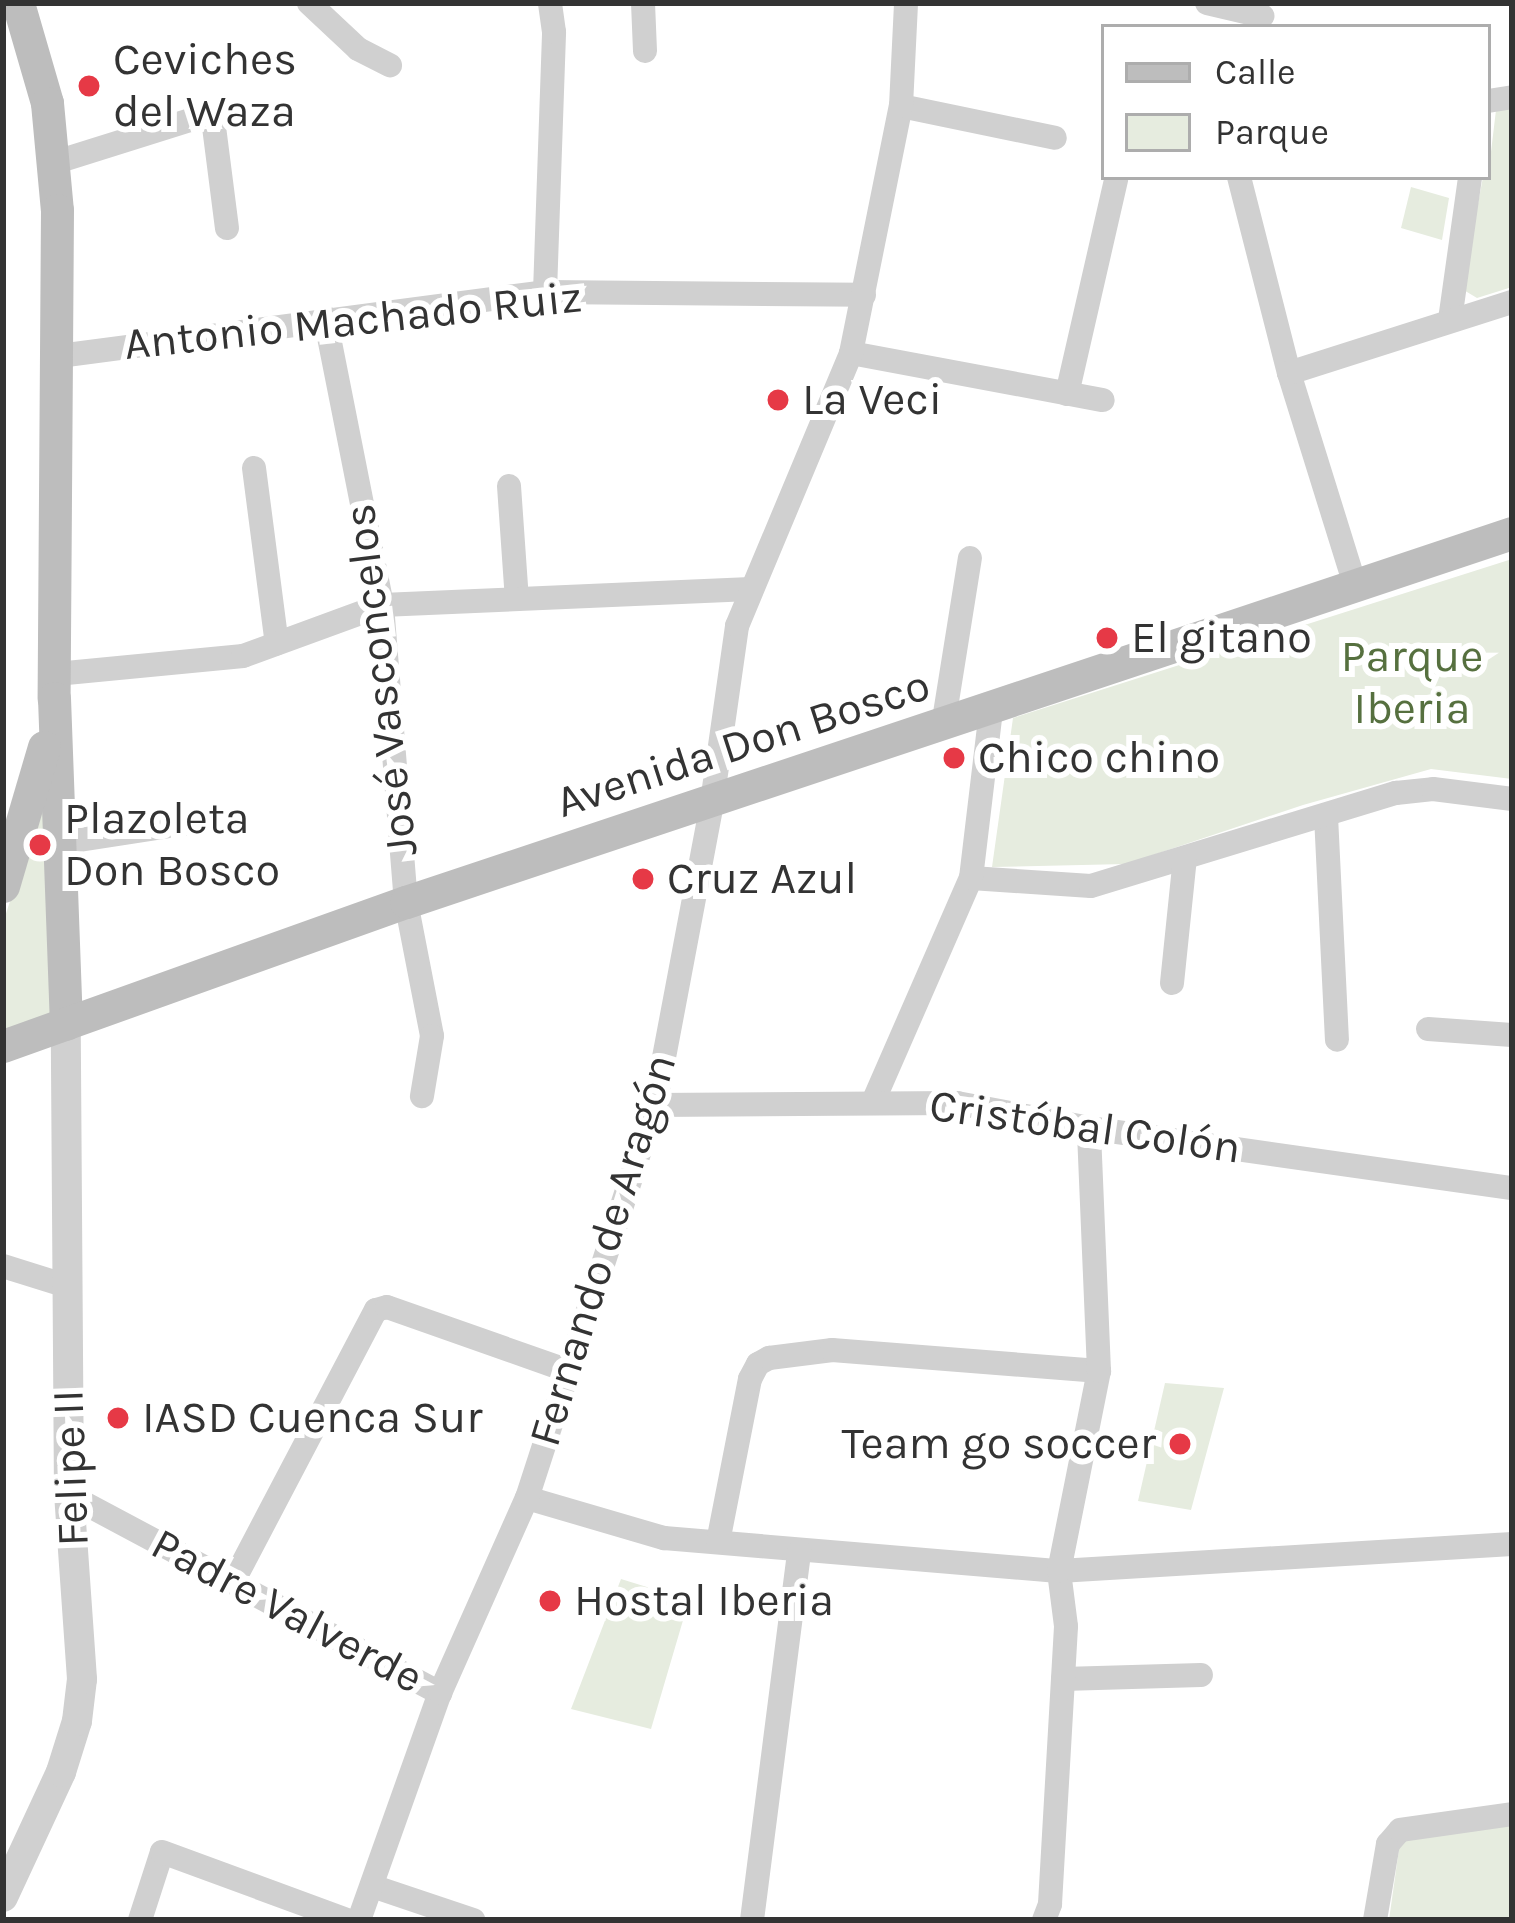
<!DOCTYPE html>
<html>
<head>
<meta charset="utf-8">
<style>
  body { margin:0 }
  #map { position:relative; width:1515px; height:1923px; overflow:hidden; background:#fff; font-family:Karla,sans-serif }
  div>[style] { position:absolute }
  .green>* { inset:0; background:#e6ecdf }
  .minor>* { height:24px; margin:-12px; padding:0 12px; transform-origin:12px; border-radius:12px; background:#d0d0d0 }
  .tertiary>* { height:30px; margin:-15px; padding:0 15px; transform-origin:15px; border-radius:15px; background:#d0d0d0 }
  .secondary>* { height:33px; margin:-16.5px; padding:0 16.5px; transform-origin:16.5px; border-radius:16.5px; background:#bdbdbd }
  .dots>* { width:33px; height:33px; translate:-50% -50%; box-sizing:border-box; border:6px solid #fff; border-radius:50% }
  span { translate:-50% -50%; white-space:nowrap; text-align:center; line-height:1.15; -webkit-text-stroke:12px #fff; paint-order:stroke }
  .poi-label { font-size:45px; color:#333 }
  .left { translate:0 -50%; text-align:left }
  .right { translate:-100% -50%; text-align:right }
  .street-label { font-size:45px; color:#333 }
  .park-label { font-size:45px; color:#56703f }
  .frame { position:absolute; inset:0; border:6px solid #333; pointer-events:none }
  .legend { position:absolute; left:1101px; top:24px; width:390px; height:156px; box-sizing:border-box; background:#fff; border:3px solid #adadad; margin:0; padding:15px 21px; list-style:none; font-size:36px; color:#333 }
  .legend li { display:flex; align-items:center; gap:24px; height:60px }
  .legend b { width:60px; border:3px solid #adadad }
</style>
</head>
<body>
<div id="map">
  <div class="green">
    <div style="clip-path:polygon(1512px 107px,1512px 287px,1477px 298px,1462px 289px,1483px 177px,1488px 177px,1496px 110px)"></div>
    <div style="clip-path:polygon(1411px 187px,1449px 198px,1442px 240px,1401px 228px)"></div>
    <div style="clip-path:polygon(1512px 559px,1512px 779px,1431px 769px,1303px 805px,1126px 864px,992px 867px,1013px 718px)"></div>
    <div style="clip-path:polygon(53px 767px,52px 1016px,3px 1032px,3px 923px)"></div>
    <div style="clip-path:polygon(1165px 1383px,1224px 1388px,1191px 1510px,1138px 1501px)"></div>
    <div style="clip-path:polygon(621px 1579px,689px 1600px,651px 1729px,571px 1709px)"></div>
    <div style="clip-path:polygon(1512px 1822px,1512px 1920px,1389px 1920px,1401px 1835px)"></div>
  </div>
  <div class="minor">
    <div style="left:309px;top:3px;width:67px;rotate:43.2deg"></div>
    <div style="left:358px;top:49px;width:36px;rotate:27deg"></div>
    <div style="left:643px;top:3px;width:48px;rotate:87.6deg"></div>
    <div style="left:1207px;top:3px;width:57px;rotate:13.3deg"></div>
    <div style="left:1488px;top:101px;width:24px;rotate:-9deg"></div>
    <div style="left:901px;top:106px;width:157px;rotate:11.7deg"></div>
    <div style="left:53px;top:163px;width:160px;rotate:-17.4deg"></div>
    <div style="left:206px;top:115px;width:8px;rotate:30deg"></div>
    <div style="left:213px;top:119px;width:110px;rotate:82.7deg"></div>
    <div style="left:1239px;top:177px;width:202px;rotate:75.7deg"></div>
    <div style="left:1289px;top:373px;width:222px;rotate:72.7deg"></div>
    <div style="left:545px;top:292px;width:260px;rotate:-88deg"></div>
    <div style="left:554px;top:32px;width:29px;rotate:-98deg"></div>
    <div style="left:325px;top:317px;width:294px;rotate:78.8deg"></div>
    <div style="left:382px;top:605px;width:298px;rotate:85.4deg"></div>
    <div style="left:406px;top:902px;width:136px;rotate:79deg"></div>
    <div style="left:432px;top:1036px;width:61px;rotate:99.5deg"></div>
    <div style="left:1450px;top:320px;width:144px;rotate:-82deg"></div>
    <div style="left:851px;top:353px;width:256px;rotate:10.6deg"></div>
    <div style="left:59px;top:356px;width:490px;rotate:-7.5deg"></div>
    <div style="left:545px;top:292px;width:319px;rotate:0.5deg"></div>
    <div style="left:1289px;top:373px;width:234px;rotate:-17.7deg"></div>
    <div style="left:1067px;top:394px;width:220px;rotate:-77.1deg"></div>
    <div style="left:254px;top:468px;width:177px;rotate:82.6deg"></div>
    <div style="left:509px;top:486px;width:113px;rotate:86deg"></div>
    <div style="left:56px;top:674px;width:188px;rotate:-5.5deg"></div>
    <div style="left:243px;top:656px;width:148px;rotate:-20.1deg"></div>
    <div style="left:382px;top:605px;width:369px;rotate:-2.5deg"></div>
    <div style="left:943px;top:726px;width:170px;rotate:-80.9deg"></div>
    <div style="left:1326px;top:816px;width:224px;rotate:87.2deg"></div>
    <div style="left:60px;top:843px;width:131px;rotate:-8.8deg"></div>
    <div style="left:971px;top:878px;width:120px;rotate:3.8deg"></div>
    <div style="left:1091px;top:886px;width:319px;rotate:-17deg"></div>
    <div style="left:1396px;top:793px;width:37px;rotate:-6deg"></div>
    <div style="left:1433px;top:789px;width:80px;rotate:7.2deg"></div>
    <div style="left:1172px;top:983px;width:126px;rotate:-84.1deg"></div>
    <div style="left:1428px;top:1029px;width:84px;rotate:4.1deg"></div>
    <div style="left:873px;top:1102px;width:244px;rotate:-66.4deg"></div>
    <div style="left:971px;top:878px;width:169px;rotate:-83.2deg"></div>
    <div style="left:655px;top:1105px;width:302px;rotate:-0.4deg"></div>
    <div style="left:957px;top:1103px;width:134px;rotate:10.7deg"></div>
    <div style="left:1089px;top:1128px;width:427px;rotate:8.1deg"></div>
    <div style="left:3px;top:1266px;width:67px;rotate:17.4deg"></div>
    <div style="left:69px;top:1495px;width:421px;rotate:28.1deg"></div>
    <div style="left:527px;top:1498px;width:143px;rotate:16.3deg"></div>
    <div style="left:664px;top:1538px;width:396px;rotate:4.8deg"></div>
    <div style="left:1059px;top:1571px;width:454px;rotate:-3.4deg"></div>
    <div style="left:718px;top:1542px;width:166px;rotate:-78.9deg"></div>
    <div style="left:750px;top:1379px;width:17px;rotate:-62deg"></div>
    <div style="left:758px;top:1364px;width:13px;rotate:-29deg"></div>
    <div style="left:769px;top:1358px;width:64px;rotate:-7.2deg"></div>
    <div style="left:832px;top:1350px;width:268px;rotate:4.5deg"></div>
    <div style="left:234px;top:1580px;width:305px;rotate:-62.3deg"></div>
    <div style="left:376px;top:1310px;width:11px;rotate:-15deg"></div>
    <div style="left:387px;top:1307px;width:190px;rotate:19.4deg"></div>
    <div style="left:1063px;top:1679px;width:138px;rotate:-1.7deg"></div>
    <div style="left:372px;top:1886px;width:107px;rotate:18.6deg"></div>
    <div style="left:140px;top:1920px;width:71px;rotate:-72.1deg"></div>
    <div style="left:162px;top:1852px;width:197px;rotate:20.2deg"></div>
    <div style="left:359px;top:1920px;width:241px;rotate:-70.4deg"></div>
    <div style="left:440px;top:1693px;width:214px;rotate:-66deg"></div>
    <div style="left:527px;top:1498px;width:413px;rotate:-72deg"></div>
    <div style="left:655px;top:1105px;width:308px;rotate:-79.3deg"></div>
    <div style="left:712px;top:802px;width:178px;rotate:-81.9deg"></div>
    <div style="left:737px;top:626px;width:296px;rotate:-67.3deg"></div>
    <div style="left:851px;top:353px;width:252px;rotate:-78.6deg"></div>
    <div style="left:901px;top:106px;width:103px;rotate:-87.2deg"></div>
    <div style="left:752px;top:1920px;width:372px;rotate:-82.7deg"></div>
    <div style="left:1044px;top:1920px;width:17px;rotate:-69deg"></div>
    <div style="left:1050px;top:1904px;width:278px;rotate:-86.7deg"></div>
    <div style="left:1066px;top:1626px;width:55px;rotate:-97.3deg"></div>
    <div style="left:1059px;top:1571px;width:204px;rotate:-78.7deg"></div>
    <div style="left:1099px;top:1371px;width:243px;rotate:-92.4deg"></div>
    <div style="left:1375px;top:1920px;width:77px;rotate:-80.3deg"></div>
    <div style="left:1388px;top:1844px;width:18px;rotate:-49deg"></div>
    <div style="left:1400px;top:1830px;width:113px;rotate:-8.1deg"></div>
  </div>
  <div class="tertiary">
    <div style="left:3px;top:1897px;width:138px;rotate:-65.1deg"></div>
    <div style="left:61px;top:1772px;width:53px;rotate:-72.6deg"></div>
    <div style="left:77px;top:1721px;width:42px;rotate:-83.2deg"></div>
    <div style="left:82px;top:1679px;width:184px;rotate:-94deg"></div>
    <div style="left:69px;top:1495px;width:471px;rotate:-90.4deg"></div>
  </div>
  <div class="secondary">
    <div style="left:18px;top:3px;width:104px;rotate:73.8deg"></div>
    <div style="left:47px;top:103px;width:107px;rotate:84.7deg"></div>
    <div style="left:57px;top:210px;width:488px;rotate:90.4deg"></div>
    <div style="left:54px;top:698px;width:326px;rotate:87.9deg"></div>
    <div style="left:3px;top:886px;width:145px;rotate:-73.6deg"></div>
    <div style="left:3px;top:1046px;width:428px;rotate:-19.7deg"></div>
    <div style="left:406px;top:902px;width:1166px;rotate:-18.45deg"></div>
  </div>
  <div class="dots">
    <div style="left:89px;top:86px;background:#e63946"></div>
    <div style="left:778px;top:400px;background:#e63946"></div>
    <div style="left:1107px;top:638px;background:#e63946"></div>
    <div style="left:954px;top:758px;background:#e63946"></div>
    <div style="left:40px;top:845px;background:#e63946"></div>
    <div style="left:643px;top:879px;background:#e63946"></div>
    <div style="left:118px;top:1418px;background:#e63946"></div>
    <div style="left:1180px;top:1444px;background:#e63946"></div>
    <div style="left:550px;top:1601px;background:#e63946"></div>
  </div>
  <div class="poi-label">
    <span class="left" style="left:113px;top:86px">Ceviches<br>del Waza</span>
    <span class="left" style="left:802px;top:400px">La Veci</span>
    <span class="left" style="left:1131px;top:638px">El gitano</span>
    <span class="left" style="left:978px;top:758px">Chico chino</span>
    <span class="left" style="left:64px;top:845px">Plazoleta<br>Don Bosco</span>
    <span class="left" style="left:667px;top:879px">Cruz Azul</span>
    <span class="left" style="left:142px;top:1418px">IASD Cuenca Sur</span>
    <span class="right" style="left:1156px;top:1444px">Team go soccer</span>
    <span class="left" style="left:574px;top:1601px">Hostal Iberia</span>
  </div>
  <div class="street-label">
    <span style="left:353px;top:321px;rotate:-6deg">Antonio Machado Ruiz</span>
    <span style="left:381px;top:680px;rotate:-97deg">José Vasconcelos</span>
    <span style="left:743px;top:744px;rotate:-18deg">Avenida Don Bosco</span>
    <span style="left:1085px;top:1127px;rotate:8deg">Cristóbal Colón</span>
    <span style="left:603px;top:1250px;rotate:-73deg">Fernando de Aragón</span>
    <span style="left:71px;top:1468px;rotate:-92deg">Felipe II</span>
    <span style="left:287px;top:1611px;rotate:28deg">Padre Valverde</span>
  </div>
  <div class="park-label">
    <span style="left:1412px;top:683px">Parque<br>Iberia</span>
  </div>
  <div class="frame"></div>
  <ul class="legend">
  <li><b style="height:15px;background:#bdbdbd"></b>Calle</li>
  <li><b style="height:33px;background:#e6ecdf"></b>Parque</li>
  </ul>
</div>
</body>
</html>
